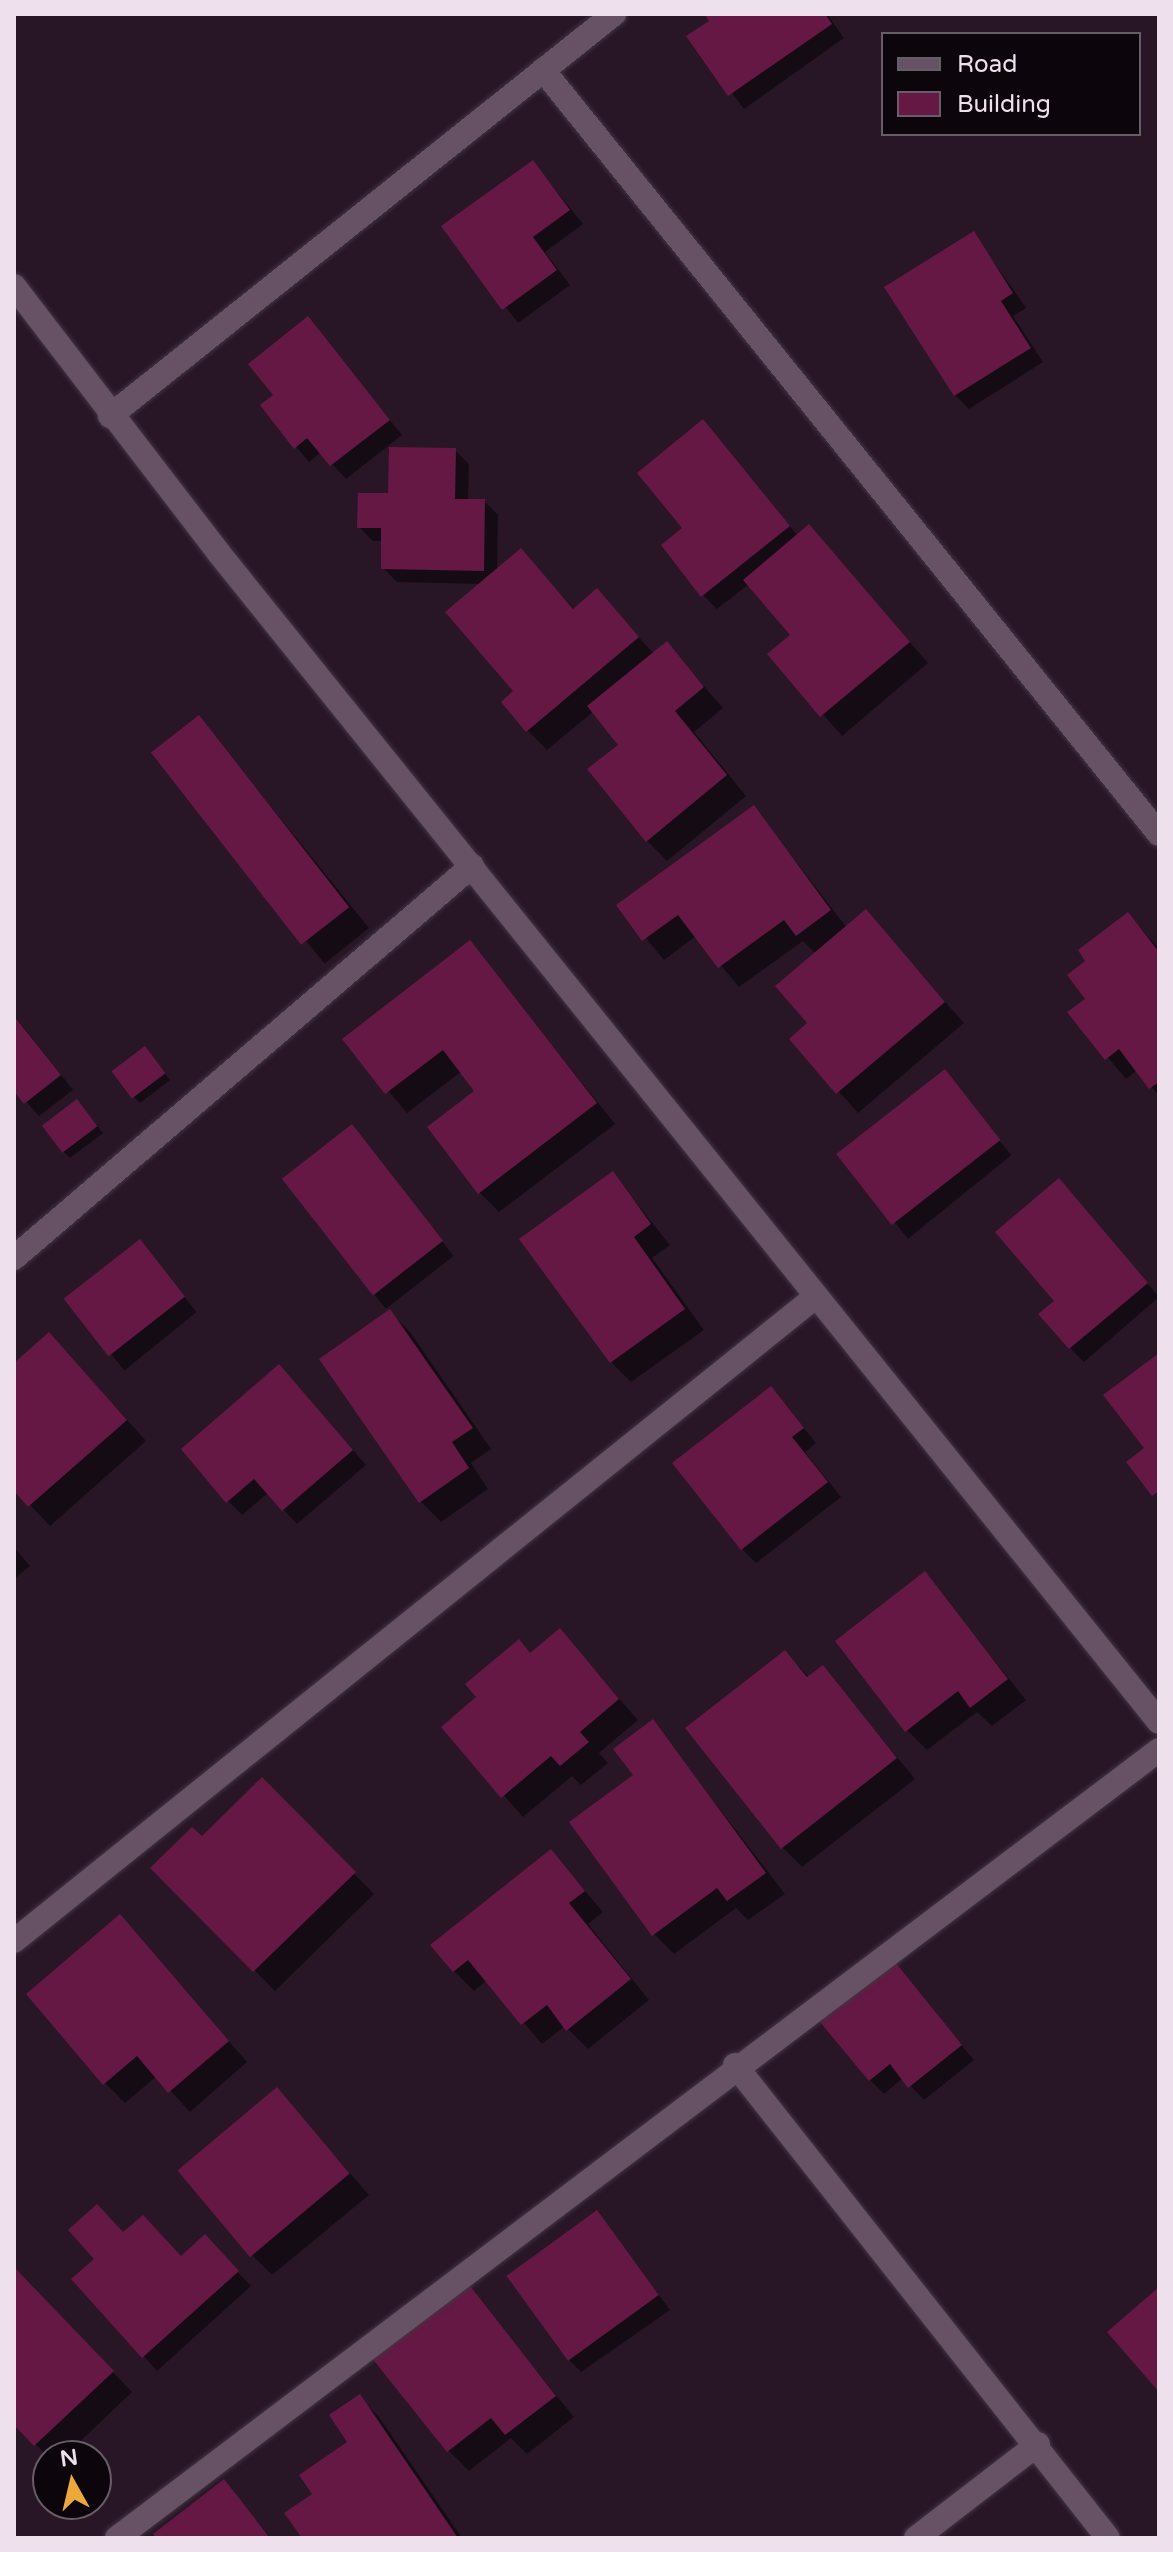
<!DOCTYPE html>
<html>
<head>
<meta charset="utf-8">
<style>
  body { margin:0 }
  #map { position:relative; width:1173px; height:2552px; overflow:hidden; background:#281627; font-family:"Varela Round",sans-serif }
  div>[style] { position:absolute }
  .shadow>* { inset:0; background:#0007; transform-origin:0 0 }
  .building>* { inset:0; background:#651844; transform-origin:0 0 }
  .roads { filter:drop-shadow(0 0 2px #413441) drop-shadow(0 0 2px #413441) }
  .minor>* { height:24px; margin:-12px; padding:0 12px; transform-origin:12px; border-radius:12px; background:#675165 }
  span { translate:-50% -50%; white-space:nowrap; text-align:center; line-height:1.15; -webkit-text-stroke:6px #0c050c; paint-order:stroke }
  .frame { position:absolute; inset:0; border:16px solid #eee1ed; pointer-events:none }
  .legend { position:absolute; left:881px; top:32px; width:260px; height:104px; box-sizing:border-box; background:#0c050c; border:2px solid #665d66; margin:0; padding:10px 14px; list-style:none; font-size:24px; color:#eee1ed }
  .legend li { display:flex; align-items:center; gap:16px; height:40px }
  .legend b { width:40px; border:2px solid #665d66 }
  .north { position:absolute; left:32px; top:2440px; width:80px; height:80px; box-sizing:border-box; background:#0c050c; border:2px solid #665d66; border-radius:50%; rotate:352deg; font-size:22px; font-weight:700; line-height:32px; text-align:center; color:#eee1ed }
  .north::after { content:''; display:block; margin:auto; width:28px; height:36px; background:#eca93b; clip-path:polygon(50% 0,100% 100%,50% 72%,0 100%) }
</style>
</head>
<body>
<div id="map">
  <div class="shadow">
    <div style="clip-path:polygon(707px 14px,827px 14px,844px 38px,744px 109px,688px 36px,712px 21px)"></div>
    <div style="clip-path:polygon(533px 162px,583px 224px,545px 252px,570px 285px,518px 323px,444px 226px)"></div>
    <div style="clip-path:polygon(974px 234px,1026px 308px,1013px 316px,1043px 362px,969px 409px,955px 395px)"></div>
    <div style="clip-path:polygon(308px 319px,402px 435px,346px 479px,321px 452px,309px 462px,262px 406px,275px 396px)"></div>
    <div style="clip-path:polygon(703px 422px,798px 536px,809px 527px,928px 663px,842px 736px,770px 654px,793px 635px,749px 584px,717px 609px,703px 595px,685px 529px)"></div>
    <div style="clip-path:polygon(455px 450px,469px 464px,468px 501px,484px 501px,498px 515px,497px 571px,521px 551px,575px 610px,597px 591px,654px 654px,667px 644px,723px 708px,694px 732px,746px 796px,667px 861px,647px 841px,621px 745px,594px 711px,547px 750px,527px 730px,482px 584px,397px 582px,383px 568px,383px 541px,373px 541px,359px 527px,390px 495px)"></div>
    <div style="left:199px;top:718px;width:270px;height:57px;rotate:51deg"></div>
    <div style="clip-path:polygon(754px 807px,847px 928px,866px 912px,964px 1023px,858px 1113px,792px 1039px,810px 1023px,816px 954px,803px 941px,739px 987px,696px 936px,664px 960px,619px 906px)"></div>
    <div style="clip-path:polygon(1128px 914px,1159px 949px,1159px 1096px,1137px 1070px,1126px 1079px,1070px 1013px,1088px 999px,1088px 961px)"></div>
    <div style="clip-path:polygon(470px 943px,615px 1124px,499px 1212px,479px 1192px,477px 1091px,462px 1071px,407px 1113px,345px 1039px)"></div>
    <div style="clip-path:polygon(14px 1015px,73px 1090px,39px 1116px,14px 1088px)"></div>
    <div style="clip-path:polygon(151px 1055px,170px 1080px,140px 1103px,133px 1096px)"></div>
    <div style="left:944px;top:1072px;width:107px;height:133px;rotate:51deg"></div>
    <div style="clip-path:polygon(83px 1108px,103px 1133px,70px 1158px,63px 1151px)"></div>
    <div style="left:352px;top:1126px;width:165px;height:86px;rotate:52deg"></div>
    <div style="clip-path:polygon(613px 1174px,670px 1245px,652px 1258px,704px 1330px,631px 1382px,611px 1362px)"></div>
    <div style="clip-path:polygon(1073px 1195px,1159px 1297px,1084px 1362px,1070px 1348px,1057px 1301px)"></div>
    <div style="left:140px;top:1242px;width:90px;height:93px;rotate:51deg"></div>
    <div style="clip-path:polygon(390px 1312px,410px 1332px,491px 1449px,471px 1463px,488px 1489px,441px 1522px,421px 1502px,322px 1359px)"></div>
    <div style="clip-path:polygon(69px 1355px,146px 1441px,50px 1526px,14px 1488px,14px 1366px)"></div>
    <div style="clip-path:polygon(293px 1381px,366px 1465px,297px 1524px,268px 1493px,242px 1515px,228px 1501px)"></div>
    <div style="clip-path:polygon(771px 1388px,816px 1443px,805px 1452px,841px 1497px,756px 1563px,742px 1549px)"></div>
    <div style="clip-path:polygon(14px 1547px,30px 1566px,14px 1579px)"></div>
    <div style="clip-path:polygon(925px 1574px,1026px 1700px,992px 1726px,977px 1712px,927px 1750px,907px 1730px)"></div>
    <div style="clip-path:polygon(559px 1631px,638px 1720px,599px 1753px,608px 1763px,581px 1785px,572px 1776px,523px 1817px,444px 1727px)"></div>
    <div style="clip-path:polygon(785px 1652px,810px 1678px,823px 1667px,915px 1779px,802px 1867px,782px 1847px)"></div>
    <div style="clip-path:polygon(653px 1722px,785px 1894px,748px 1920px,736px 1908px,674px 1954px,654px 1934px,635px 1776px)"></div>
    <div style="clip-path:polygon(262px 1780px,374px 1894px,275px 1991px,153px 1868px,202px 1839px)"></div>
    <div style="clip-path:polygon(551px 1851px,603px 1912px,588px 1924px,649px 2000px,588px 2049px,565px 2026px,542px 2044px,487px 1980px,474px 1991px,454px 1971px)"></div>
    <div style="clip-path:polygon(120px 1916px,247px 2062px,190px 2112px,157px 2076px,125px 2103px,105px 2083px)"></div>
    <div style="clip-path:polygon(895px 1965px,974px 2060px,924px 2100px,903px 2078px,884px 2094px,870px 2080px)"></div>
    <div style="clip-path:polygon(277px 2090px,369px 2195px,272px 2275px,252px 2255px)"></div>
    <div style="clip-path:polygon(597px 2212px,670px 2310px,581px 2372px,567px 2358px)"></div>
    <div style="clip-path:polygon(124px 2234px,181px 2258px,218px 2251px,251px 2286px,157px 2371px,74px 2279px)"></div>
    <div style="clip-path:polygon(14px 2269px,132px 2392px,65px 2456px,48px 2457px,14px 2422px)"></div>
    <div style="clip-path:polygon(466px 2285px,574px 2417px,527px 2454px,511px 2438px,469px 2471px,449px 2451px)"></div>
    <div style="clip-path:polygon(359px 2397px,379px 2417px,462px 2538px,304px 2538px,315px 2494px,350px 2442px)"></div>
    <div style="clip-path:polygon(223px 2481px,271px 2538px,159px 2538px)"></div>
  </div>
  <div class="building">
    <div style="clip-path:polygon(704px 14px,825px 14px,832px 24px,728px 96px,686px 36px,709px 21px)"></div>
    <div style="clip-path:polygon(533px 160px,570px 210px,533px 237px,557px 270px,502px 310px,441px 226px)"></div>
    <div style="clip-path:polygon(974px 231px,1013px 293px,1001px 301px,1031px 348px,954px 396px,884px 287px)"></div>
    <div style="clip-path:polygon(308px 316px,390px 420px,330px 466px,307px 438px,294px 449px,260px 405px,273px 395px,248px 364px)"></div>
    <div style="clip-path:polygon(703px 419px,790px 526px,701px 597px,661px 545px,682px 528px,637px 473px)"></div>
    <div style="clip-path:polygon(389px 447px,456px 448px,455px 499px,485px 499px,484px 571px,381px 569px,381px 528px,357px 528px,358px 493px,388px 493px)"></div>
    <div style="clip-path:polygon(809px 524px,910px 642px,820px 717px,767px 654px,790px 635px,743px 580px)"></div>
    <div style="clip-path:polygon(521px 548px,573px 609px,597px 588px,639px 637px,526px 732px,501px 702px,513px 691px,445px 612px)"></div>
    <div style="clip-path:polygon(667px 641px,704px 687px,675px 711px,727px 775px,646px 842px,587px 769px,618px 745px,587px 706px)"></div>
    <div style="left:199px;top:715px;width:244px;height:61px;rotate:52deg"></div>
    <div style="clip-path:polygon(754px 805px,831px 910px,796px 936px,784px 920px,718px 968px,678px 915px,642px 941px,616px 905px)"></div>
    <div style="clip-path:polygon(866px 909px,945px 1002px,836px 1094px,789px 1039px,807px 1023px,775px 986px)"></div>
    <div style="clip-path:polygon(1128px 912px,1159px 952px,1159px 1082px,1149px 1089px,1119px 1049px,1105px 1060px,1067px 1012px,1085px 999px,1067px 975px,1085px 961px,1078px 950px)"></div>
    <div style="clip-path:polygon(470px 940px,597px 1103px,478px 1194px,427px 1127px,474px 1091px,443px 1050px,385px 1094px,342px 1039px)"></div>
    <div style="clip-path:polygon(14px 1016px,61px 1075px,24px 1104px,14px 1091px)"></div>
    <div style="left:145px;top:1046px;width:34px;height:42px;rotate:53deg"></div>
    <div style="left:945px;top:1069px;width:90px;height:138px;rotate:52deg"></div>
    <div style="left:77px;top:1099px;width:34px;height:44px;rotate:53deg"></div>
    <div style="left:352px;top:1124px;width:148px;height:89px;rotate:52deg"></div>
    <div style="clip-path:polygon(613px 1171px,651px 1224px,634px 1237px,685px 1309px,610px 1363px,519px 1239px)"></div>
    <div style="clip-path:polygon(1059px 1178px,1148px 1283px,1069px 1349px,1038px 1314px,1054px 1301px,995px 1232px)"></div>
    <div style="left:140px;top:1239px;width:73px;height:97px;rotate:52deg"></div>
    <div style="clip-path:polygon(390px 1309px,473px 1428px,452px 1442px,469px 1468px,419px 1503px,319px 1359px)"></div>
    <div style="clip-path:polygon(49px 1332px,127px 1420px,28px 1507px,14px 1491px,14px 1363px)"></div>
    <div style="clip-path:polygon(1159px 1353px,1159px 1491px,1152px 1496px,1126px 1462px,1144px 1448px,1103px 1395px)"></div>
    <div style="clip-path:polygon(279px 1364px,353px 1450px,282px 1511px,254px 1479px,226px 1503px,181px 1449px)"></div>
    <div style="clip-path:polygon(771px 1386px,804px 1428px,792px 1437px,828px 1482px,741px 1550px,672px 1463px)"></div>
    <div style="clip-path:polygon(925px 1571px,1008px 1679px,970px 1708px,958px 1691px,905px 1732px,835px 1641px)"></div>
    <div style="clip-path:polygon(560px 1628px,619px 1699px,580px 1732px,589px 1742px,560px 1766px,551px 1756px,501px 1798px,441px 1727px,476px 1697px,465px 1684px,519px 1639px,530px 1653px)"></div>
    <div style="clip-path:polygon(785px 1650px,807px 1677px,823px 1665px,897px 1758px,781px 1849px,685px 1728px)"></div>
    <div style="clip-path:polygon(653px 1719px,766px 1873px,727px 1901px,717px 1888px,652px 1936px,569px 1822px,633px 1775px,613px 1749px)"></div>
    <div style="clip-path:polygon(262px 1777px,356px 1872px,253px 1972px,150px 1868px,192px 1827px,202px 1836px)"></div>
    <div style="clip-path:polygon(551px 1849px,585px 1891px,569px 1903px,631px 1979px,566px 2031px,547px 2005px,521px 2025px,468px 1960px,453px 1972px,430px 1945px)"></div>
    <div style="clip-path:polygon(120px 1914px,229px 2041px,168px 2093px,137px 2056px,103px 2085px,26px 1994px)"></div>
    <div style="clip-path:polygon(895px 1962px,962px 2045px,908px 2088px,890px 2064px,869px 2081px,820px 2022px)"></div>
    <div style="left:277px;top:2087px;width:113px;height:130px;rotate:50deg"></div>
    <div style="clip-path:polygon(97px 2204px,123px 2232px,143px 2215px,181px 2256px,205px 2234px,239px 2271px,142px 2358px,71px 2279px,94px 2259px,68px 2230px)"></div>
    <div style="left:597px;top:2210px;width:105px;height:112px;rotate:54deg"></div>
    <div style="clip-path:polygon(14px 2267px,114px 2371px,34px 2446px,14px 2425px)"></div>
    <div style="clip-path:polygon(467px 2282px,556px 2396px,505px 2435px,491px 2418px,447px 2452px,371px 2357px)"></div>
    <div style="clip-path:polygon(1159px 2287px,1159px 2392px,1107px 2332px)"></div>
    <div style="clip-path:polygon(360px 2394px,458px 2538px,302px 2538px,284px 2513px,312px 2494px,299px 2475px,347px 2442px,329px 2415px)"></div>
    <div style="clip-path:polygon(224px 2479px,270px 2538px,156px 2538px,153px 2534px)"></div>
  </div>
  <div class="roads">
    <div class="minor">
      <div style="left:543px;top:70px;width:981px;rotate:51.12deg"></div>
      <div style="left:14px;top:286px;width:335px;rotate:52.5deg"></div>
      <div style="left:218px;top:552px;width:1501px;rotate:51.19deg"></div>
      <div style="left:110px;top:416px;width:645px;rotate:-38.58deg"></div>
      <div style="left:14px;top:1258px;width:603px;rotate:-40.56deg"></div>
      <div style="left:14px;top:1941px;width:1026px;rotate:-38.79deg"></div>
      <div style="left:735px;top:2065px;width:602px;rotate:51.74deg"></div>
      <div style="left:117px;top:2538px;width:1306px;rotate:-37.1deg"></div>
      <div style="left:916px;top:2538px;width:154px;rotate:-37.6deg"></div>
    </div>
  </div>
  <div class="frame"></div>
  <ul class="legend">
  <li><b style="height:10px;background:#675165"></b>Road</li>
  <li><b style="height:22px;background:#651844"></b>Building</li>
  </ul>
  <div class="north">N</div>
</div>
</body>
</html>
